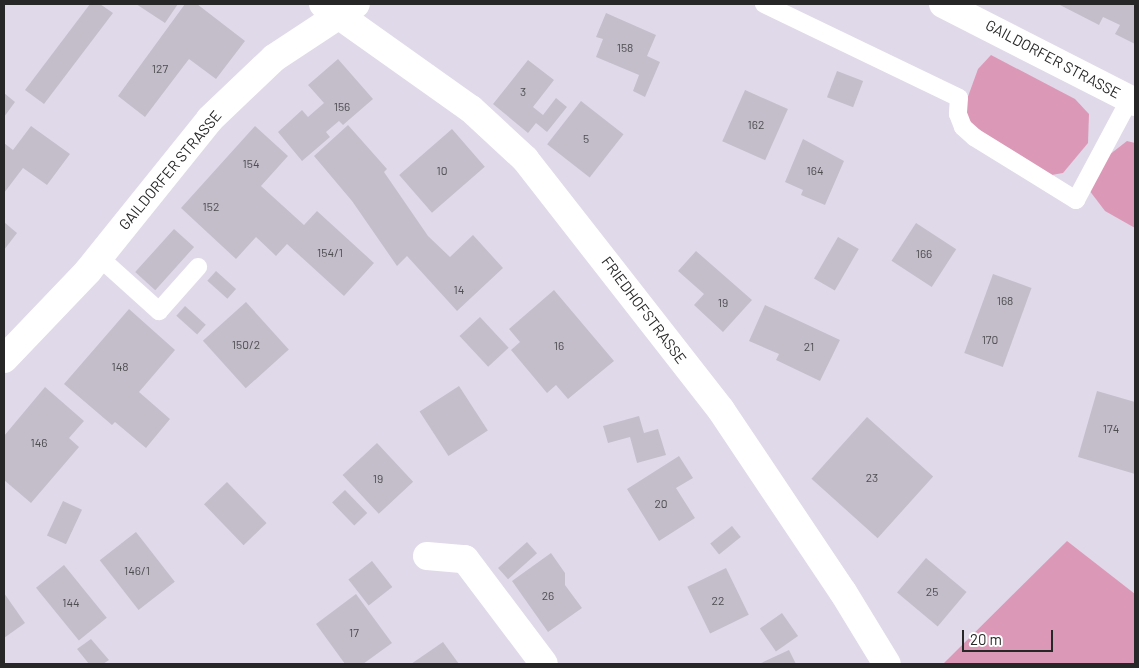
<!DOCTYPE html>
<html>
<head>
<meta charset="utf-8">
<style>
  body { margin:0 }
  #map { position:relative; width:1139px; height:668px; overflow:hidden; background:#e0d9e9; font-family:Barlow,sans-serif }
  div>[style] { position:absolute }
  .green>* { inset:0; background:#dc99b7 }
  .building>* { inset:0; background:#c4becb; transform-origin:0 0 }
  .service>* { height:18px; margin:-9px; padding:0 9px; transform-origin:9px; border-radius:9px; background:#fff }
  .minor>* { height:28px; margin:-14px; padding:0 14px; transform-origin:14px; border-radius:14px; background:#fff }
  .secondary>* { height:28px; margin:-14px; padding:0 14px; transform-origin:14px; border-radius:14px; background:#fff }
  span { translate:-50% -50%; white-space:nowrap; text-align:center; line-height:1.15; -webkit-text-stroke:4px #fff; paint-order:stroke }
  .number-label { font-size:12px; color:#4e4d50 }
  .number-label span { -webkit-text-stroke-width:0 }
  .street-label { font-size:15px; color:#272727 }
  .frame { position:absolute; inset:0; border:5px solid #272727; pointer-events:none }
  .scale { position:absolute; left:962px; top:630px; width:91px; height:22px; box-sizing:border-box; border:2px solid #272727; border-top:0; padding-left:6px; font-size:15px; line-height:18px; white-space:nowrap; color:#272727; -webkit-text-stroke:4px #fff; paint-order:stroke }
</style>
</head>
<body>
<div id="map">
  <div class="green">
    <div style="clip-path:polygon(991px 55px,1075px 99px,1089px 114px,1088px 143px,1063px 173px,1046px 176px,972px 129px,965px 115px,966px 102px,978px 69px)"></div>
    <div style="clip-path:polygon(1127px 141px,1135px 143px,1135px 228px,1105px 211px,1089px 190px,1109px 155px)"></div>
    <div style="clip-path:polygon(1067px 541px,1135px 594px,1135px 664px,943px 664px)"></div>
  </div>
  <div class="building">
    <div style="clip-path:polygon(90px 4px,100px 4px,113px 13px,44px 104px,25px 90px)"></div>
    <div style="clip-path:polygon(136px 4px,178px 4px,165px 23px)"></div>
    <div style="clip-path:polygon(185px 4px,197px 4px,245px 41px,216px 79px,189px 59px,145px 117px,118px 96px)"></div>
    <div style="clip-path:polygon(1058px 4px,1135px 4px,1135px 44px,1115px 34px,1120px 25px,1103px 17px,1099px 25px)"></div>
    <div style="clip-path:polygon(606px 13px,656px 35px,647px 56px,660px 62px,645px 97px,633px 91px,639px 75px,596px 57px,603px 39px,596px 37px)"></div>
    <div style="clip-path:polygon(338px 59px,373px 99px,343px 125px,339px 121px,326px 132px,330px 137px,302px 161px,278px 132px,302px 110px,308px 117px,324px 103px,308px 85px)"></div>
    <div style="clip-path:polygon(528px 60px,554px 80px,533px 107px,543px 115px,556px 98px,567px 107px,547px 132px,536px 123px,528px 133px,493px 104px)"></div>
    <div style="left:837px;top:71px;width:28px;height:28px;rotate:21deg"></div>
    <div style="left:745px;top:90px;width:47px;height:56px;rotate:24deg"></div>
    <div style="clip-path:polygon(4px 93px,15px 102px,4px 117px)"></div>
    <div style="left:581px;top:101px;width:54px;height:55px;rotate:38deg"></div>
    <div style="clip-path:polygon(348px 125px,387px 169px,384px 172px,428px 236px,450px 257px,473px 235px,503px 268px,457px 311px,407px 256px,397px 266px,352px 201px,314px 156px)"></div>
    <div style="clip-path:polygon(31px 126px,70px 154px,47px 185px,23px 168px,4px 193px,4px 143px,13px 150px)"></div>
    <div style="clip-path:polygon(255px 126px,288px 156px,261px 186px,304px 225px,317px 211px,374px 263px,344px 296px,287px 244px,276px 256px,256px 237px,236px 259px,181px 208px)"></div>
    <div style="left:452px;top:129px;width:50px;height:70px;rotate:49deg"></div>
    <div style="clip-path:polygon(803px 139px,844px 161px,825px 205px,801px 195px,803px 190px,785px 182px)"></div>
    <div style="clip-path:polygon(4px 222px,17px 233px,4px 250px)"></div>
    <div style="left:916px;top:223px;width:48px;height:45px;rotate:33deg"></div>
    <div style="left:174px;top:229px;width:27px;height:58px;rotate:42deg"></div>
    <div style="left:838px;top:237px;width:24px;height:48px;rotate:30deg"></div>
    <div style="clip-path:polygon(696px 251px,752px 300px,723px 332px,694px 305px,704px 294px,678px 271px)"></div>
    <div style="left:216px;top:271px;width:27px;height:13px;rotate:42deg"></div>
    <div style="left:993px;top:274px;width:41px;height:84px;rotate:20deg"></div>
    <div style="clip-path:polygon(554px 290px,614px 361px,568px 399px,556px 385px,547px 393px,511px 350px,520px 342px,509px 329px)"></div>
    <div style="left:246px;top:302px;width:64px;height:58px;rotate:48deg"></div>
    <div style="clip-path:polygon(765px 305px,840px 340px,820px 381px,776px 360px,779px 354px,749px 341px)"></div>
    <div style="left:185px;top:306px;width:28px;height:13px;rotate:42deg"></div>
    <div style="clip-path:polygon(129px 309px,175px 350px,139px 392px,170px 419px,146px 448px,115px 422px,112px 425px,64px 384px)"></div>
    <div style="left:480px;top:317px;width:42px;height:28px;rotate:47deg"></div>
    <div style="left:459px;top:386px;width:53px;height:47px;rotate:57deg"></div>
    <div style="clip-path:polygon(45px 387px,84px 421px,69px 438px,79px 447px,31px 503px,4px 480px,4px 436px)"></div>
    <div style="clip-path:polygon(1097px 391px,1135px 402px,1135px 474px,1078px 457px)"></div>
    <div style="clip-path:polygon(639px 416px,644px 433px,658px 429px,666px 455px,637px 463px,630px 437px,608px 443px,603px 426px)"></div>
    <div style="left:867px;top:417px;width:89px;height:83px;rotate:42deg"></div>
    <div style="left:377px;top:443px;width:53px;height:47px;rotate:47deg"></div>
    <div style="clip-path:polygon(679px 456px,693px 478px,676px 488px,695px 518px,659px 541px,627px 489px)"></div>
    <div style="left:227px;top:482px;width:57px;height:32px;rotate:46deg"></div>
    <div style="left:345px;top:490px;width:32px;height:18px;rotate:46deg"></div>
    <div style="left:63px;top:501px;width:21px;height:38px;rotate:25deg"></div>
    <div style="left:732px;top:526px;width:14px;height:28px;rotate:51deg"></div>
    <div style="left:136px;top:532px;width:63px;height:46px;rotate:52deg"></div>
    <div style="left:527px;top:542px;width:15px;height:39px;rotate:48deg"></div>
    <div style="clip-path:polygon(551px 553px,565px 573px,565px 585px,582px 608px,548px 632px,512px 581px)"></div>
    <div style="left:926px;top:558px;width:53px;height:45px;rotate:40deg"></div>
    <div style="left:372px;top:561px;width:33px;height:30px;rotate:52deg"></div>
    <div style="left:64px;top:565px;width:68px;height:36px;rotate:51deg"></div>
    <div style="left:726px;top:568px;width:52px;height:43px;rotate:64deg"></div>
    <div style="clip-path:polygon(4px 593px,25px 623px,4px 638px)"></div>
    <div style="clip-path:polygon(356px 594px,392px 643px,363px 664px,345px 664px,316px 624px)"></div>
    <div style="left:782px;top:613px;width:28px;height:27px;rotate:55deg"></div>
    <div style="clip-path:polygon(91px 639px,109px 660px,103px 664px,89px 664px,77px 649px)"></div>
    <div style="clip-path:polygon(443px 642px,459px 664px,411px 664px)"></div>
    <div style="clip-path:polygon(789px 650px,796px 664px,759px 664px)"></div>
  </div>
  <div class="service">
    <div style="left:764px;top:4px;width:216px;rotate:25.7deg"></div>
    <div style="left:959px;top:98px;width:16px;rotate:94deg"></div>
    <div style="left:958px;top:114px;width:14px;rotate:69deg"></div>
    <div style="left:963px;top:127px;width:15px;rotate:42deg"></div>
    <div style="left:974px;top:137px;width:120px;rotate:31.7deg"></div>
    <div style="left:1076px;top:200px;width:115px;rotate:-61.9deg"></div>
    <div style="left:99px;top:257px;width:81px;rotate:42deg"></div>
    <div style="left:159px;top:311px;width:59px;rotate:-48.4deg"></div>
  </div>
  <div class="minor">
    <div style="left:323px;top:4px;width:181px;rotate:35.4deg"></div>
    <div style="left:471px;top:109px;width:74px;rotate:42.8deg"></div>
    <div style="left:525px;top:159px;width:318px;rotate:52deg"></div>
    <div style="left:721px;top:410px;width:219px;rotate:56.2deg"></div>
    <div style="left:843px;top:592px;width:84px;rotate:58.6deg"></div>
    <div style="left:427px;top:556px;width:38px;rotate:5deg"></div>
    <div style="left:465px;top:559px;width:131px;rotate:53deg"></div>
  </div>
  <div class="secondary">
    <div style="left:943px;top:4px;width:216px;rotate:27deg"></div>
    <div style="left:4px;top:359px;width:122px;rotate:-46.3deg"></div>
    <div style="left:88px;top:271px;width:195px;rotate:-51.2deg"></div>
    <div style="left:210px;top:119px;width:88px;rotate:-43.6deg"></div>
    <div style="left:274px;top:58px;width:98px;rotate:-33.4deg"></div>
  </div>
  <div class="number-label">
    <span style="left:625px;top:48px">158</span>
    <span style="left:160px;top:69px">127</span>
    <span style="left:523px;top:92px">3</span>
    <span style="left:342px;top:107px">156</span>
    <span style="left:756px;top:125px">162</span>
    <span style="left:586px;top:139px">5</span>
    <span style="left:251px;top:164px">154</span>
    <span style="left:442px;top:171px">10</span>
    <span style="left:815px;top:171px">164</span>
    <span style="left:211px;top:207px">152</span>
    <span style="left:330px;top:253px">154/1</span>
    <span style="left:924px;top:254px">166</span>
    <span style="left:459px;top:290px">14</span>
    <span style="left:1005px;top:301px">168</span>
    <span style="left:723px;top:303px">19</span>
    <span style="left:990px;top:340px">170</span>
    <span style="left:246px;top:345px">150/2</span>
    <span style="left:559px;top:346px">16</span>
    <span style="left:809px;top:347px">21</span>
    <span style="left:120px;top:367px">148</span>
    <span style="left:1111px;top:429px">174</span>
    <span style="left:39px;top:443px">146</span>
    <span style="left:872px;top:478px">23</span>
    <span style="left:378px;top:479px">19</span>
    <span style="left:661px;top:504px">20</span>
    <span style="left:137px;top:571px">146/1</span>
    <span style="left:932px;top:592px">25</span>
    <span style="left:548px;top:596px">26</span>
    <span style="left:718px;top:601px">22</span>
    <span style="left:71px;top:603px">144</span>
    <span style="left:354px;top:633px">17</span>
  </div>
  <div class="street-label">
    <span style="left:1053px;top:59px;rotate:28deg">GAILDORFER STRASSE</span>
    <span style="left:170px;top:170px;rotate:-50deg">GAILDORFER STRASSE</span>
    <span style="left:644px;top:310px;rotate:53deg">FRIEDHOFSTRASSE</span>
  </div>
  <div class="frame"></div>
  <div class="scale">20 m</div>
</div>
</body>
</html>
